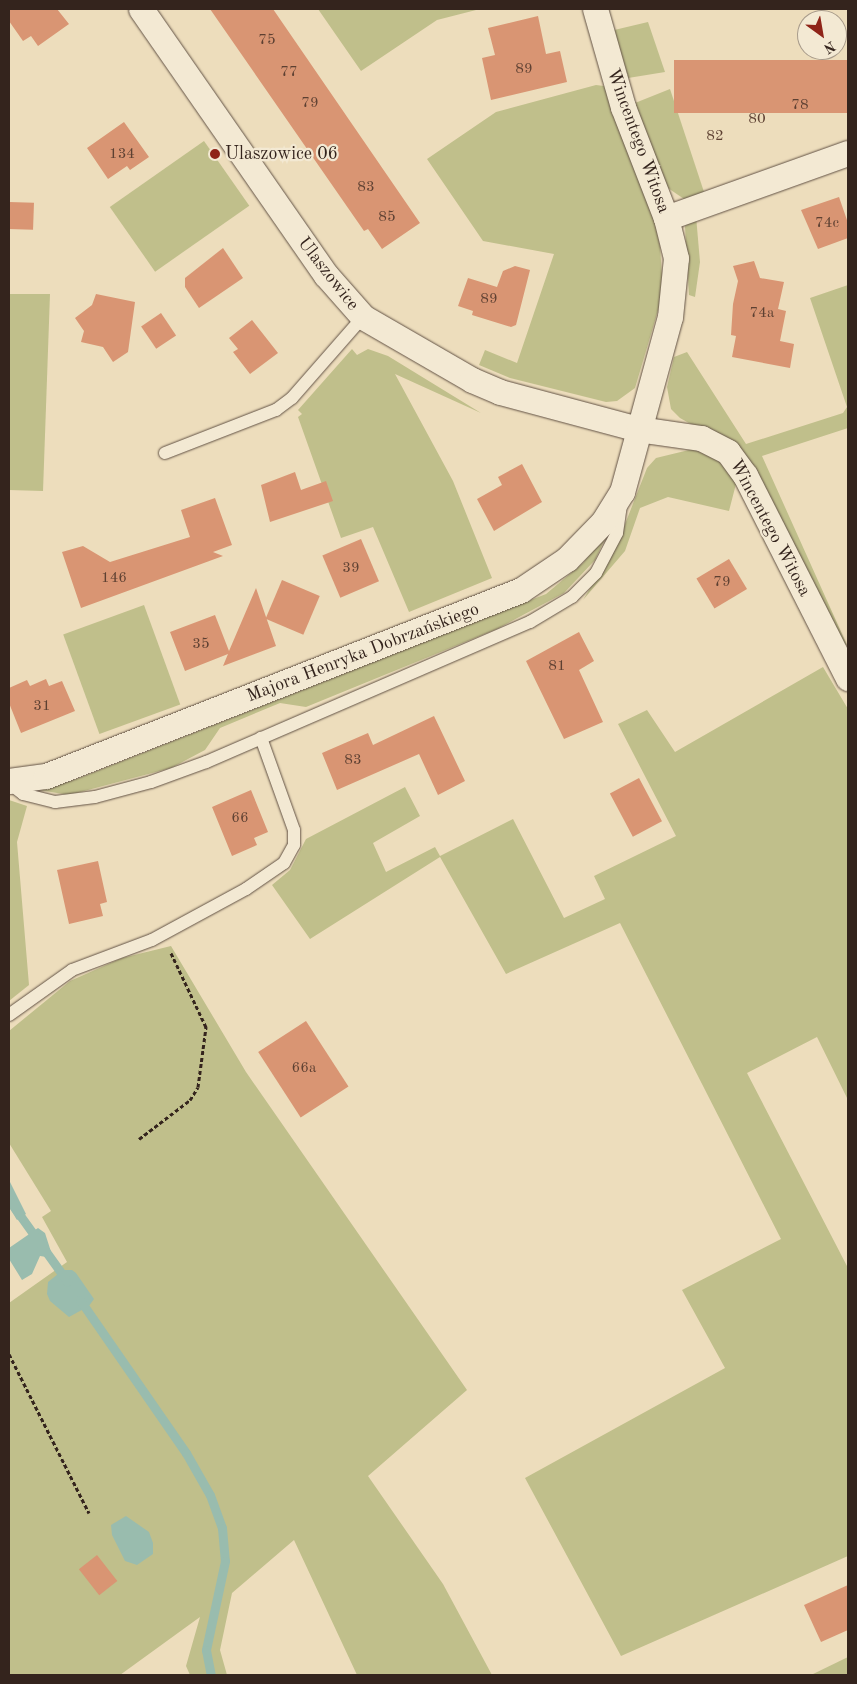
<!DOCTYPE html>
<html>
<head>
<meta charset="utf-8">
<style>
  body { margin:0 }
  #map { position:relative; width:857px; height:1684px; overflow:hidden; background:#edddbc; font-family:"Old Standard TT",serif }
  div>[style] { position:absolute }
  .green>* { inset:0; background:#c0bf8b; transform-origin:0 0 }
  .water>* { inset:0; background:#99bcae }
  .stream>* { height:9px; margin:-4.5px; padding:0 4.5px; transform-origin:4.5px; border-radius:4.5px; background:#99bcae }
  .building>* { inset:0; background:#d99573; transform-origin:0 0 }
  .path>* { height:3px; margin-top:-1.5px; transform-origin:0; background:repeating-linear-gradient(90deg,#34241d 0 4px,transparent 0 6.5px) }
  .roads { filter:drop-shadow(0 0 1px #625245) drop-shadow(0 0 1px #625245) }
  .service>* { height:12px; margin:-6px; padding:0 6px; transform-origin:6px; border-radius:6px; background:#f3e9d3 }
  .minor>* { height:25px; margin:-12.5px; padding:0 12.5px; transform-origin:12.5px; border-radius:12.5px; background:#f3e9d3 }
  .dots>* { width:14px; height:14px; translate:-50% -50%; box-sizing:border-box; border:2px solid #f3e9d3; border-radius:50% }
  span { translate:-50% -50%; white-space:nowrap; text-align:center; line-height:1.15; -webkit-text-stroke:4.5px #f3e9d3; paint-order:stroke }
  .number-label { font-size:15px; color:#5d4032 }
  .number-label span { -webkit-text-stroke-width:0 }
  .street-label { font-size:18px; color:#34241d }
  .poi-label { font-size:18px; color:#34241d }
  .left { translate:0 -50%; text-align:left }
  .frame { position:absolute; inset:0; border:10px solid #34241d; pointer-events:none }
  .north { position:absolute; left:797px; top:10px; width:50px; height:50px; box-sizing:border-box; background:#f3e9d3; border:1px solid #a79a8a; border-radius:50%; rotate:148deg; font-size:14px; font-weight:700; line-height:20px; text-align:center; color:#34241d }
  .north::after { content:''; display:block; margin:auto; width:18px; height:22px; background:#8f2418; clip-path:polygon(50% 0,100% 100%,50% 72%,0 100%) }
</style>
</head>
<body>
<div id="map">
  <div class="green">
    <div style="clip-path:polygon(318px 9px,480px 9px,437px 20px,361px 71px)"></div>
    <div style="clip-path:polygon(648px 22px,665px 72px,622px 79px,610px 31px)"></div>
    <div style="clip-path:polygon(596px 85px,604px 86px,652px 210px,660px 246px,662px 276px,659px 307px,635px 388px,617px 401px,606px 402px,510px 378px,479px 365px,485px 350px,517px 363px,554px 254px,483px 241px,427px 159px,496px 112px)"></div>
    <div style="clip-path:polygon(670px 89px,705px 195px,687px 201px,665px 186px,630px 105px)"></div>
    <div style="left:204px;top:141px;width:79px;height:115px;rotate:55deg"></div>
    <div style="clip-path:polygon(696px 216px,700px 262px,695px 297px,689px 295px,685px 227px,687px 220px)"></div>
    <div style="clip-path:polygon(848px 285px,848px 428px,762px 456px,847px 645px,841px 647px,759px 485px,696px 427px,680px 418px,671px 409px,667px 387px,674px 357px,687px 352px,746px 444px,843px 413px,847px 407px,810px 298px)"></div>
    <div style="clip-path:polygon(9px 294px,50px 294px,43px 491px,9px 490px)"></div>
    <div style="clip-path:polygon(352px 349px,357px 355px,368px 349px,388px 356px,481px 413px,395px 374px,453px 481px,492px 578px,409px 612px,373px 527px,341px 538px,298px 417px,302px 414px,298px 410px)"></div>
    <div style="clip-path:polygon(693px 449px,722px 455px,736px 484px,729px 511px,668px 497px,640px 508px,625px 551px,583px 600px,618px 542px,647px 468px,656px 458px)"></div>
    <div style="clip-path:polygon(610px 528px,595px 560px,564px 593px,497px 629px,306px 707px,280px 703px,220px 728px,205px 750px,171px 768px,69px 795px,39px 790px,77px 779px,546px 594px,583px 563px)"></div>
    <div style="left:144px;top:605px;width:106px;height:86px;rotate:70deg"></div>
    <div style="clip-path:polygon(823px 667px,848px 709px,848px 1100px,817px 1037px,747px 1073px,848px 1268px,848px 1556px,621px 1656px,525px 1478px,725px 1368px,682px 1290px,781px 1239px,620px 923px,506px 974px,440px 857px,310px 939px,272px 885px,290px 870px,306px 839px,405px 787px,420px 816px,373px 843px,386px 872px,435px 847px,440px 856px,513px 819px,564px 918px,605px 899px,594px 876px,676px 836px,618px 724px,647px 710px,675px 752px)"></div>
    <div style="clip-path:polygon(9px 800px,27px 806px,17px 842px,29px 985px,9px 1001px)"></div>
    <div style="clip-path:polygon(171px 946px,246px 1072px,467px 1390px,368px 1476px,443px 1584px,492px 1675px,357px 1675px,294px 1540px,232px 1593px,220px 1650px,227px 1675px,190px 1675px,186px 1666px,200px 1617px,120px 1675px,9px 1675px,9px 1303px,67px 1262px,42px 1217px,51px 1211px,9px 1143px,9px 1031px,70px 981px,122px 958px)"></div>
    <div style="clip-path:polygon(848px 1657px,848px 1675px,811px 1675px)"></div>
  </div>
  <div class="water">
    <div style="clip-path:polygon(9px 1180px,26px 1214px,17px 1220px,9px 1207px)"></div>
    <div style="clip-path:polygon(38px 1228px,45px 1233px,53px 1258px,40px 1256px,32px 1274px,22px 1280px,9px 1259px,9px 1248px)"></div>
    <div style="clip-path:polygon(63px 1270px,72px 1270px,76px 1273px,94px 1299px,89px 1306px,69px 1317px,50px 1301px,47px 1294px,48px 1282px)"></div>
    <div style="clip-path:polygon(126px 1516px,149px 1532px,153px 1543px,153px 1554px,137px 1565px,125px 1561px,112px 1535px,111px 1525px)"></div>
  </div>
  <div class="stream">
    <div style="left:9px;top:1200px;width:100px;rotate:54.4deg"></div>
    <div style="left:80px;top:1300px;width:186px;rotate:55.3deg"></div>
    <div style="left:186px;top:1453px;width:48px;rotate:60.3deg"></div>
    <div style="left:210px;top:1495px;width:35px;rotate:70deg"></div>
    <div style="left:222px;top:1528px;width:33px;rotate:85deg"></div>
    <div style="left:225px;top:1561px;width:91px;rotate:102.1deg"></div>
    <div style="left:206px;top:1650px;width:25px;rotate:79deg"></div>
  </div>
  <div class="building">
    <div style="clip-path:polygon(9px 9px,57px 9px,69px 24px,38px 46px,31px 36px,23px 41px,9px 21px)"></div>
    <div style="clip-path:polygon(210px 9px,273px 9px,420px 223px,382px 249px,368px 229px,364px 231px)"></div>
    <div style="clip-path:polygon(538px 16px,546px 54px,560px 51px,567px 82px,491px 100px,482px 58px,495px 55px,488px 28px)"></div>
    <div style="left:848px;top:60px;width:53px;height:174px;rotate:90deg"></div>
    <div style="clip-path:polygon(124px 122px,149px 157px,130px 170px,127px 166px,108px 179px,87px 148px)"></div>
    <div style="clip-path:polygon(839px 197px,848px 223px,848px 238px,818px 249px,801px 210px)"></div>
    <div style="left:9px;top:202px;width:25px;height:27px;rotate:2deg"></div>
    <div style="clip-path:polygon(223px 248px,243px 278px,199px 308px,185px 287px,185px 278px)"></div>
    <div style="clip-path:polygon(754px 261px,760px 278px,784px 282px,778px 309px,786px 311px,780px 341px,794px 344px,790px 368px,732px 357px,736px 336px,731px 335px,733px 304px,738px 281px,733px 266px)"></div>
    <div style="clip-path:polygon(515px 266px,530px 270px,516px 325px,511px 327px,472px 315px,473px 311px,458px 306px,468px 278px,497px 287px,503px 271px)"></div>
    <div style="clip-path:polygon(96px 294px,135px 302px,128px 352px,113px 362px,103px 347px,81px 342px,84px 331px,75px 318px,92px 305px)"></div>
    <div style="left:161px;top:313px;width:27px;height:24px;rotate:56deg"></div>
    <div style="clip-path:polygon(252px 320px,278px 353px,250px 374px,233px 352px,238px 349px,229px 338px)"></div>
    <div style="clip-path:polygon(522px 464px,542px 502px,494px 531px,477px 499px,502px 485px,498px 477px)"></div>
    <div style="clip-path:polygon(295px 472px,301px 490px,326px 481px,333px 501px,270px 522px,261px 485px)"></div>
    <div style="clip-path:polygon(215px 498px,232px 545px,213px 552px,223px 556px,81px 608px,62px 552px,83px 546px,110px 562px,190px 537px,181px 510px)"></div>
    <div style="left:361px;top:539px;width:46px;height:42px;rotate:67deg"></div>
    <div style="left:729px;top:559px;width:35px;height:38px;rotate:59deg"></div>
    <div style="left:282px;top:580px;width:41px;height:42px;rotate:23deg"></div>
    <div style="clip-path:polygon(256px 588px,276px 646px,223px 666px,228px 654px,185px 671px,170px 632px,215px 615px,229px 651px)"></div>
    <div style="clip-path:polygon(579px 632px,594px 661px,579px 670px,603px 722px,564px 739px,526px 661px)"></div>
    <div style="clip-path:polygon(46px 679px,49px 686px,62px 681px,75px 711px,21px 733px,9px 703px,9px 688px,27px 680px,30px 686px)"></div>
    <div style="clip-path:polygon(434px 716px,465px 781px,438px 795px,419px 754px,337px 790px,322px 753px,368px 733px,373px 745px)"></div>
    <div style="left:639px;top:778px;width:49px;height:33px;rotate:62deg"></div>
    <div style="clip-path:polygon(251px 790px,268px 832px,254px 838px,257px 845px,232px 856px,212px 807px)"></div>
    <div style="clip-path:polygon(98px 861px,107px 902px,100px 904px,103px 916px,69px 924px,57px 870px)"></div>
    <div style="left:306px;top:1021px;width:78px;height:57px;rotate:57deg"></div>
    <div style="left:97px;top:1555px;width:33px;height:23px;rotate:52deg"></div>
    <div style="clip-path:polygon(848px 1585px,848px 1630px,821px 1642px,804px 1605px)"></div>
  </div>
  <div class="path">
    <div style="left:139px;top:1139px;width:64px;rotate:-37.4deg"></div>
    <div style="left:190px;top:1100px;width:15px;rotate:-58deg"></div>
    <div style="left:198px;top:1087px;width:61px;rotate:-82.4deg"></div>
    <div style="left:206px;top:1027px;width:82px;rotate:-115.3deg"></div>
    <div style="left:9px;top:1354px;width:178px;rotate:63.3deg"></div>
  </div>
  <div class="roads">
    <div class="service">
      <div style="left:165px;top:453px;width:119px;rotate:-21.2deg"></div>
      <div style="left:276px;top:410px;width:20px;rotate:-37deg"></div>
      <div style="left:292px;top:398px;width:108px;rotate:-48.8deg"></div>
      <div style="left:9px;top:783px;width:18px;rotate:38deg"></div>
      <div style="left:23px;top:794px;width:33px;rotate:14deg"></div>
      <div style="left:55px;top:802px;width:40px;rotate:-7.1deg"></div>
      <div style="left:95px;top:797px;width:58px;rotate:-15deg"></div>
      <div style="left:151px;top:782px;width:59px;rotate:-20deg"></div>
      <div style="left:206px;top:762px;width:353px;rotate:-23.4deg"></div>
      <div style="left:530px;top:622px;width:49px;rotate:-30.8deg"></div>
      <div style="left:572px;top:597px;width:34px;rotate:-45deg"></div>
      <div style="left:596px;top:573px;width:45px;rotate:-62.3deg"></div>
      <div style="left:617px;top:533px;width:30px;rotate:-82deg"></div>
      <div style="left:9px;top:1015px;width:77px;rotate:-35.5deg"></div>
      <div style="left:72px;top:970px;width:85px;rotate:-20.6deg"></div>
      <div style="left:152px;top:940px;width:107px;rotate:-28.5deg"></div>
      <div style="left:246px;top:889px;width:46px;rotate:-34.4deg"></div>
      <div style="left:284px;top:863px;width:21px;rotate:-61deg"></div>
      <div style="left:294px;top:845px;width:15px;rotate:-90deg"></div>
      <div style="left:294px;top:830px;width:98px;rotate:-109.7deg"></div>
    </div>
    <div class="minor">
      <div style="left:141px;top:9px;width:324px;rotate:55.2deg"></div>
      <div style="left:326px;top:275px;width:56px;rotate:48.6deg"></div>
      <div style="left:363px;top:317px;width:126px;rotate:30deg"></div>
      <div style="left:472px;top:380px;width:30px;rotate:23deg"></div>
      <div style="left:500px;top:392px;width:143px;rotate:15deg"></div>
      <div style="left:638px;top:429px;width:64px;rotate:8.1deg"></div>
      <div style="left:701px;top:438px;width:30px;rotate:27deg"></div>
      <div style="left:728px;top:452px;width:29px;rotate:54deg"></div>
      <div style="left:745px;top:475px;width:228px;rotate:63.1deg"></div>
      <div style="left:666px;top:218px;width:193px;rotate:-19.7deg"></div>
      <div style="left:9px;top:781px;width:37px;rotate:-8deg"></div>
      <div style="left:46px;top:776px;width:510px;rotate:-21.38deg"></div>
      <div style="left:521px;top:590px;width:55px;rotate:-34deg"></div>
      <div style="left:567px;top:559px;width:52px;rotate:-45.8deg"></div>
      <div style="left:603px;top:522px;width:36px;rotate:-58deg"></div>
      <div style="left:622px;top:492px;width:181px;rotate:-74.7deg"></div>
      <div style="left:670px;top:317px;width:59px;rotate:-84.2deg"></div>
      <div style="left:676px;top:258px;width:41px;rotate:-104deg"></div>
      <div style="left:666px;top:218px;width:119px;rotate:-111.2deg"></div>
      <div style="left:623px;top:107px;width:102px;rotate:-105.9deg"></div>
    </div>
  </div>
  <div class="dots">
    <div style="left:215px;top:154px;background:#8f2418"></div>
  </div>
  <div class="number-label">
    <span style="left:267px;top:41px">75</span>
    <span style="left:524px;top:70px">89</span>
    <span style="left:289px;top:73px">77</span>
    <span style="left:310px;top:104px">79</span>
    <span style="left:800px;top:106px">78</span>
    <span style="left:757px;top:120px">80</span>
    <span style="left:715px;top:137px">82</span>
    <span style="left:122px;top:155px">134</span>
    <span style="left:366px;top:188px">83</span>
    <span style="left:387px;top:218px">85</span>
    <span style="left:827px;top:224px">74c</span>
    <span style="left:489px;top:300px">89</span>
    <span style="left:762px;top:314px">74a</span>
    <span style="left:351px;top:569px">39</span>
    <span style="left:114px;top:579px">146</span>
    <span style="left:722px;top:583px">79</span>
    <span style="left:201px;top:645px">35</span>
    <span style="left:557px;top:667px">81</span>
    <span style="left:42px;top:707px">31</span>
    <span style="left:353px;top:761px">83</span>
    <span style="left:240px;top:819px">66</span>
    <span style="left:304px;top:1069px">66a</span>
  </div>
  <div class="street-label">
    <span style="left:638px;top:141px;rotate:70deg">Wincentego Witosa</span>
    <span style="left:328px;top:274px;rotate:52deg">Ulaszowice</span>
    <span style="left:770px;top:528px;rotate:62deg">Wincentego Witosa</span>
    <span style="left:363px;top:653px;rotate:-21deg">Majora Henryka Dobrzańskiego</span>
  </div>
  <div class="poi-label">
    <span class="left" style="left:225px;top:154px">Ulaszowice 06</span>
  </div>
  <div class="frame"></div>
  <div class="north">N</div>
</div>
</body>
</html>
